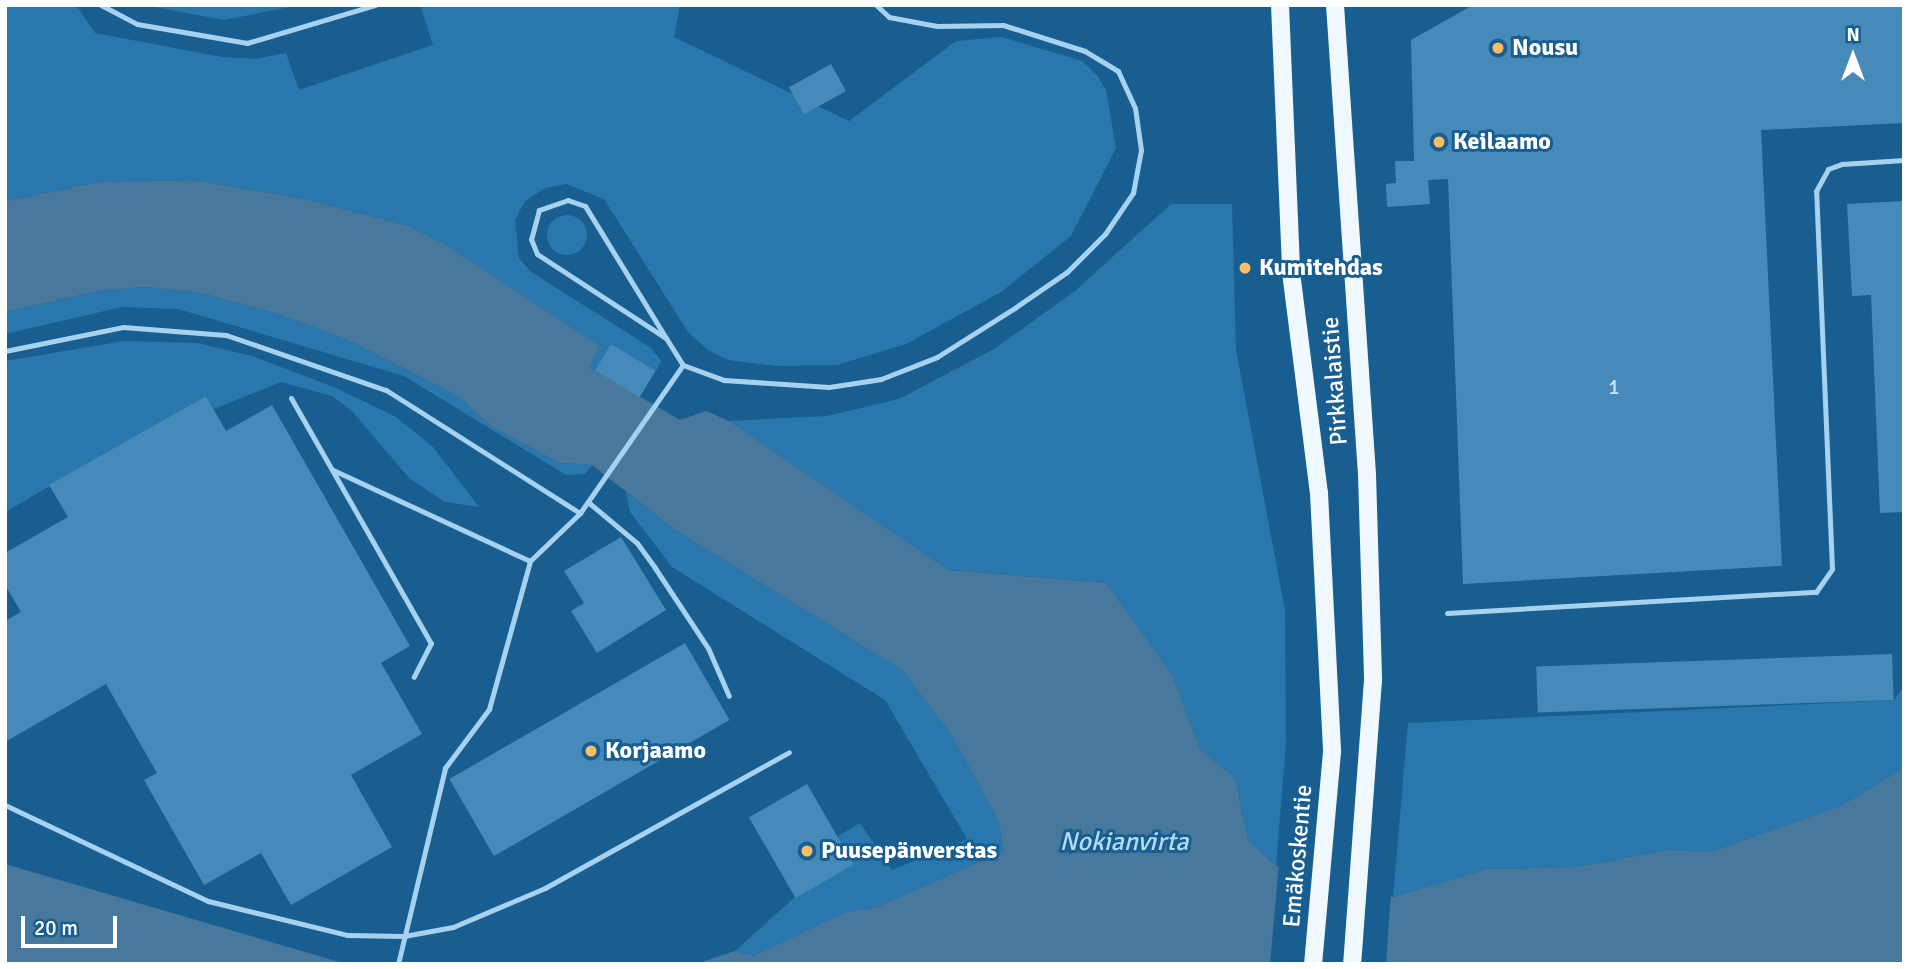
<!DOCTYPE html>
<html>
<head>
<meta charset="utf-8">
<style>
  body { margin:0 }
  #map { position:relative; width:1909px; height:969px; overflow:hidden; background:#195e90; font-family:Signika,sans-serif }
  div>[style] { position:absolute }
  .green>* { inset:0; background:#2977ac }
  .round { border-radius:50% }
  .water>* { inset:0; background:#48799c }
  .pier>* { inset:0; background:#195e90 }
  .building>* { inset:0; background:#468ab9; transform-origin:0 0 }
  .lane>* { height:5px; margin:-2.5px; padding:0 2.5px; transform-origin:2.5px; border-radius:2.5px; background:#a7d2ef }
  .primary>* { height:18px; margin:-9px; padding:0 9px; transform-origin:9px; border-radius:9px; background:#eff7ff }
  .dots>* { width:19px; height:19px; translate:-50% -50%; box-sizing:border-box; border:4px solid #195e90; border-radius:50% }
  span { translate:-50% -50%; white-space:nowrap; text-align:center; line-height:1.15; -webkit-text-stroke:6px #195e90; paint-order:stroke }
  .number-label { font-size:21px; color:#d1e2ee }
  .number-label span { -webkit-text-stroke-width:0 }
  .poi-label { font-size:24px; color:#fff; font-weight:700 }
  .left { translate:0 -50%; text-align:left }
  .street-label { font-size:24px; color:#fff }
  .water-label { font-size:26px; color:#b3dbf6; font-style:italic }
  .frame { position:absolute; inset:0; border:7px solid #fff; pointer-events:none }
  .north { position:absolute; left:1818px; top:21px; width:70px; height:70px; -webkit-text-stroke:5px #195e90; paint-order:stroke; rotate:0deg; font-size:19px; font-weight:700; line-height:28px; text-align:center; color:#fff }
  .north::after { content:''; display:block; margin:auto; width:24px; height:32px; background:#fff; clip-path:polygon(50% 0,100% 100%,50% 72%,0 100%) }
  .scale { position:absolute; left:21px; top:916px; width:96px; height:32px; box-sizing:border-box; border:4px solid #fff; border-top:0; padding-left:9px; font-size:21px; line-height:24px; white-space:nowrap; color:#fff; -webkit-text-stroke:5px #195e90; paint-order:stroke }
</style>
</head>
<body>
<div id="map">
  <div class="green">
    <div style="clip-path:polygon(5px 5px,76px 5px,95px 33px,222px 57px,255px 59px,286px 53px,299px 90px,433px 45px,421px 8px,428px 5px,680px 5px,674px 37px,849px 121px,956px 41px,1002px 37px,1082px 61px,1097px 75px,1106px 90px,1116px 148px,1071px 236px,1001px 292px,906px 344px,837px 365px,776px 366px,728px 360px,708px 350px,688px 332px,604px 199px,566px 184px,545px 188px,525px 201px,515px 220px,519px 258px,531px 272px,650px 347px,661px 361px,656px 371px,611px 345px,596px 371px,588px 366px,600px 346px,448px 246px,408px 226px,301px 198px,194px 180px,99px 182px,5px 201px)"></div>
    <div style="clip-path:polygon(144px 5px,300px 5px,224px 20px)"></div>
    <div style="clip-path:polygon(1171px 204px,1232px 204px,1236px 350px,1285px 610px,1286px 742px,1276px 866px,1248px 840px,1235px 778px,1200px 749px,1172px 674px,1106px 583px,948px 570px,729px 421px,827px 416px,899px 399px,994px 349px,1075px 291px)"></div>
    <div class="round" style="left:547px;top:215px;width:40px;height:40px"></div>
    <div style="clip-path:polygon(145px 287px,201px 293px,282px 315px,355px 343px,458px 396px,492px 427px,560px 463px,592px 465px,585px 474px,566px 475px,404px 376px,178px 309px,122px 307px,5px 334px,5px 312px,103px 290px)"></div>
    <div style="clip-path:polygon(124px 341px,197px 343px,252px 356px,336px 388px,396px 417px,433px 447px,479px 507px,445px 502px,410px 479px,351px 410px,332px 396px,281px 382px,214px 409px,206px 396px,5px 512px,5px 361px)"></div>
    <div style="clip-path:polygon(626px 492px,674px 529px,902px 670px,951px 734px,998px 820px,1004px 851px,877px 907px,846px 912px,753px 956px,735px 951px,795px 897px,852px 865px,837px 837px,860px 823px,892px 870px,967px 839px,885px 700px,672px 567px,630px 512px)"></div>
    <div style="clip-path:polygon(1904px 686px,1904px 768px,1841px 806px,1710px 852px,1666px 850px,1577px 867px,1487px 869px,1393px 897px,1408px 723px,1894px 700px)"></div>
  </div>
  <div class="water">
    <div style="clip-path:polygon(194px 180px,301px 198px,408px 226px,448px 246px,600px 346px,589px 367px,680px 420px,706px 411px,729px 421px,948px 570px,1106px 583px,1172px 674px,1200px 749px,1235px 778px,1248px 840px,1276px 866px,1393px 897px,1487px 869px,1577px 867px,1666px 850px,1710px 852px,1841px 806px,1904px 768px,1904px 964px,696px 964px,735px 951px,753px 956px,846px 912px,877px 907px,1004px 851px,998px 820px,951px 734px,902px 670px,674px 529px,592px 465px,560px 463px,492px 427px,458px 396px,355px 343px,282px 315px,201px 293px,145px 287px,103px 290px,5px 312px,5px 201px,99px 182px)"></div>
    <div style="clip-path:polygon(5px 864px,346px 964px,5px 964px)"></div>
  </div>
  <div class="pier">
    <div style="clip-path:polygon(1279px 863px,1391px 893px,1386px 964px,1270px 964px)"></div>
  </div>
  <div class="building">
    <div style="clip-path:polygon(1473px 5px,1904px 5px,1904px 123px,1761px 130px,1782px 566px,1463px 584px,1448px 179px,1428px 180px,1430px 204px,1387px 207px,1386px 184px,1396px 183px,1395px 161px,1414px 161px,1411px 40px)"></div>
    <div style="left:831px;top:64px;width:31px;height:48px;rotate:61deg"></div>
    <div style="clip-path:polygon(1904px 201px,1904px 512px,1880px 513px,1871px 295px,1852px 296px,1847px 204px)"></div>
    <div style="left:611px;top:344px;width:52px;height:31px;rotate:31deg"></div>
    <div style="clip-path:polygon(206px 396px,226px 431px,272px 405px,410px 646px,381px 663px,422px 734px,351px 775px,392px 847px,291px 905px,261px 853px,204px 885px,144px 780px,157px 773px,106px 684px,5px 742px,5px 621px,21px 612px,5px 585px,5px 553px,68px 517px,49px 485px)"></div>
    <div style="clip-path:polygon(621px 537px,666px 610px,597px 653px,571px 611px,584px 603px,564px 571px)"></div>
    <div style="left:685px;top:643px;width:89px;height:272px;rotate:60deg"></div>
    <div style="left:1892px;top:654px;width:46px;height:356px;rotate:88deg"></div>
    <div style="left:807px;top:784px;width:93px;height:67px;rotate:60deg"></div>
  </div>
  <div class="lane">
    <div style="left:101px;top:5px;width:41px;rotate:27.8deg"></div>
    <div style="left:137px;top:24px;width:112px;rotate:9.8deg"></div>
    <div style="left:247px;top:43px;width:134px;rotate:-16.5deg"></div>
    <div style="left:666px;top:338px;width:155px;rotate:-121.5deg"></div>
    <div style="left:585px;top:206px;width:18px;rotate:-161deg"></div>
    <div style="left:568px;top:200px;width:31px;rotate:161deg"></div>
    <div style="left:539px;top:210px;width:30px;rotate:105deg"></div>
    <div style="left:531px;top:239px;width:16px;rotate:68deg"></div>
    <div style="left:537px;top:254px;width:154px;rotate:33.1deg"></div>
    <div style="left:666px;top:338px;width:32px;rotate:58deg"></div>
    <div style="left:683px;top:365px;width:44px;rotate:20.1deg"></div>
    <div style="left:724px;top:380px;width:105px;rotate:3.8deg"></div>
    <div style="left:829px;top:387px;width:53px;rotate:-8.7deg"></div>
    <div style="left:881px;top:379px;width:60px;rotate:-21.4deg"></div>
    <div style="left:937px;top:357px;width:93px;rotate:-32.3deg"></div>
    <div style="left:1016px;top:307px;width:62px;rotate:-34.5deg"></div>
    <div style="left:1067px;top:272px;width:54px;rotate:-45deg"></div>
    <div style="left:1105px;top:234px;width:50px;rotate:-55.7deg"></div>
    <div style="left:1133px;top:193px;width:44px;rotate:-79.5deg"></div>
    <div style="left:1141px;top:150px;width:42px;rotate:-98.1deg"></div>
    <div style="left:1135px;top:108px;width:41px;rotate:-114.7deg"></div>
    <div style="left:1118px;top:71px;width:39px;rotate:-149deg"></div>
    <div style="left:1085px;top:51px;width:86px;rotate:-162.4deg"></div>
    <div style="left:1003px;top:25px;width:66px;rotate:179.1deg"></div>
    <div style="left:937px;top:26px;width:49px;rotate:-169.4deg"></div>
    <div style="left:889px;top:17px;width:18px;rotate:-137deg"></div>
    <div style="left:5px;top:351px;width:120px;rotate:-11.5deg"></div>
    <div style="left:123px;top:327px;width:103px;rotate:4.4deg"></div>
    <div style="left:226px;top:335px;width:169px;rotate:19deg"></div>
    <div style="left:386px;top:390px;width:230px;rotate:32.4deg"></div>
    <div style="left:291px;top:398px;width:282px;rotate:60.3deg"></div>
    <div style="left:431px;top:643px;width:38px;rotate:117deg"></div>
    <div style="left:333px;top:470px;width:217px;rotate:24.8deg"></div>
    <div style="left:588px;top:502px;width:64px;rotate:39.9deg"></div>
    <div style="left:637px;top:543px;width:31px;rotate:54deg"></div>
    <div style="left:655px;top:568px;width:96px;rotate:56.5deg"></div>
    <div style="left:708px;top:648px;width:52px;rotate:66.4deg"></div>
    <div style="left:1447px;top:613px;width:370px;rotate:-3.3deg"></div>
    <div style="left:1816px;top:592px;width:28px;rotate:-55deg"></div>
    <div style="left:1832px;top:569px;width:378px;rotate:-92.4deg"></div>
    <div style="left:1816px;top:191px;width:25px;rotate:-61deg"></div>
    <div style="left:1828px;top:169px;width:15px;rotate:-20deg"></div>
    <div style="left:1842px;top:164px;width:62px;rotate:-3.7deg"></div>
    <div style="left:5px;top:805px;width:225px;rotate:25.3deg"></div>
    <div style="left:208px;top:901px;width:143px;rotate:13.7deg"></div>
    <div style="left:347px;top:935px;width:57px;rotate:1deg"></div>
    <div style="left:404px;top:936px;width:50px;rotate:-10.4deg"></div>
    <div style="left:453px;top:927px;width:100px;rotate:-23deg"></div>
    <div style="left:545px;top:888px;width:279px;rotate:-29.1deg"></div>
    <div style="left:398px;top:964px;width:202px;rotate:-76.5deg"></div>
    <div style="left:445px;top:768px;width:74px;rotate:-53.3deg"></div>
    <div style="left:489px;top:709px;width:154px;rotate:-74.5deg"></div>
    <div style="left:530px;top:561px;width:69px;rotate:-43.8deg"></div>
    <div style="left:580px;top:513px;width:180px;rotate:-55.2deg"></div>
  </div>
  <div class="primary">
    <div style="left:1280px;top:5px;width:267px;rotate:87.6deg"></div>
    <div style="left:1291px;top:272px;width:223px;rotate:82.8deg"></div>
    <div style="left:1319px;top:493px;width:259px;rotate:87.1deg"></div>
    <div style="left:1332px;top:752px;width:213px;rotate:95.1deg"></div>
    <div style="left:1335px;top:5px;width:470px;rotate:86.1deg"></div>
    <div style="left:1367px;top:474px;width:206px;rotate:88.3deg"></div>
    <div style="left:1373px;top:680px;width:285px;rotate:94.2deg"></div>
  </div>
  <div class="dots">
    <div style="left:1498px;top:48px;background:#ffbd65"></div>
    <div style="left:1439px;top:142px;background:#ffbd65"></div>
    <div style="left:1245px;top:268px;background:#ffbd65"></div>
    <div style="left:591px;top:751px;background:#ffbd65"></div>
    <div style="left:807px;top:851px;background:#ffbd65"></div>
  </div>
  <div class="number-label">
    <span style="left:1614px;top:387px">1</span>
  </div>
  <div class="poi-label">
    <span class="left" style="left:1512px;top:48px">Nousu</span>
    <span class="left" style="left:1453px;top:142px">Keilaamo</span>
    <span class="left" style="left:1259px;top:268px">Kumitehdas</span>
    <span class="left" style="left:605px;top:751px">Korjaamo</span>
    <span class="left" style="left:821px;top:851px">Puusepänverstas</span>
  </div>
  <div class="street-label">
    <span style="left:1335px;top:381px;rotate:-94deg">Pirkkalaistie</span>
    <span style="left:1298px;top:856px;rotate:-85deg">Emäkoskentie</span>
  </div>
  <div class="water-label">
    <span style="left:1124px;top:843px">Nokianvirta</span>
  </div>
  <div class="frame"></div>
  <div class="north">N</div>
  <div class="scale">20 m</div>
</div>
</body>
</html>
